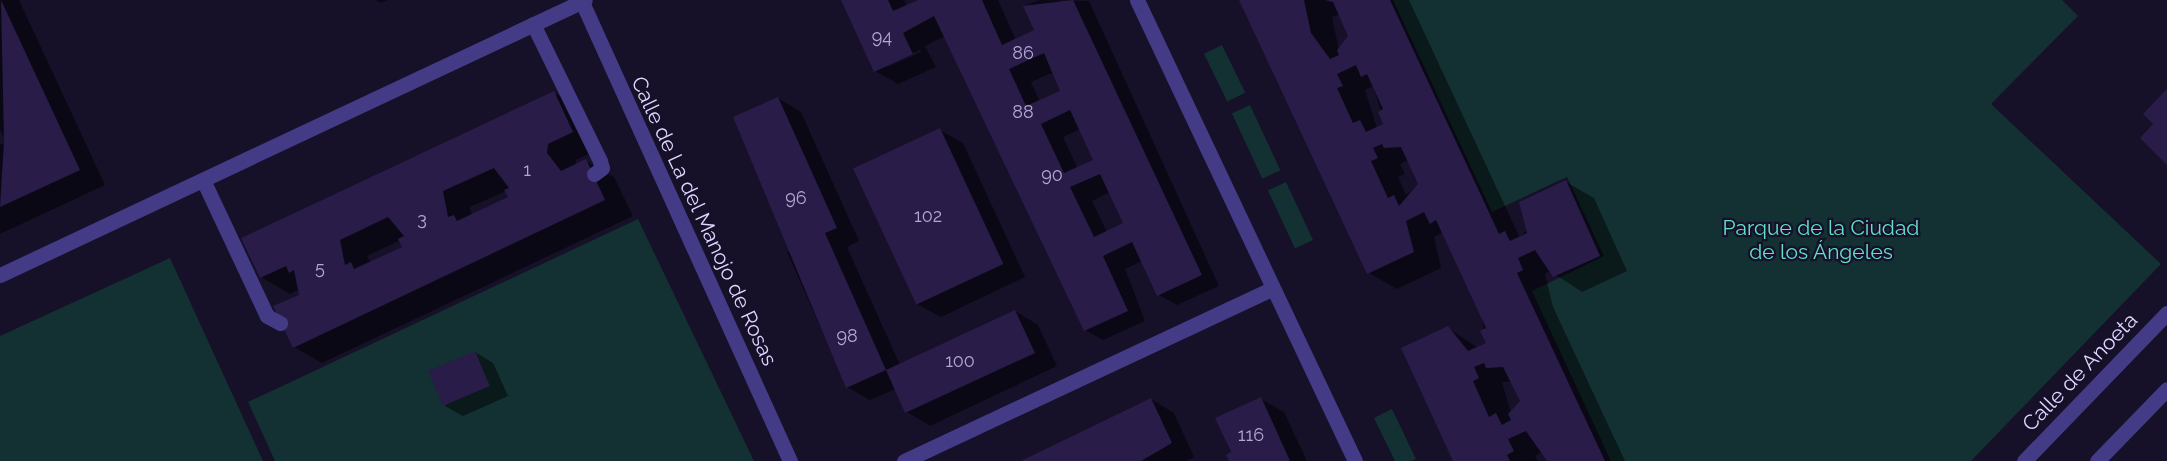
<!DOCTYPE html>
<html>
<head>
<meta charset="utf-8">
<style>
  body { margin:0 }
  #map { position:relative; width:2167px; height:461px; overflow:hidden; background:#161028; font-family:Raleway,sans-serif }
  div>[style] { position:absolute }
  .green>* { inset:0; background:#133032; transform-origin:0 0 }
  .shadow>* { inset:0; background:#0007 }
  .building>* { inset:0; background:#291c49; transform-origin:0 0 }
  .minor>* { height:15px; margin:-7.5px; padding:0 7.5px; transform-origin:7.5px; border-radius:7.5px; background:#443b87 }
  span { translate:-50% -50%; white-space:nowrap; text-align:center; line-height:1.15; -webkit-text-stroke:4.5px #161028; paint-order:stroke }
  .number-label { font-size:18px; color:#b2a8d2 }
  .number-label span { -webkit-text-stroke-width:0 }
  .street-label { font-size:21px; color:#dfd6ff }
  .park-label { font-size:21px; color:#61e0cc }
</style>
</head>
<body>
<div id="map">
  <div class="green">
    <div style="clip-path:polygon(1393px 0,2062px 0,2078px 16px,1991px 104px,2161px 264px,1971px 461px,1611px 461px,1532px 291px,1604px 256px,1567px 177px,1492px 212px)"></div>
    <div style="left:1222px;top:45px;width:53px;height:20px;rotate:64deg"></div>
    <div style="left:1250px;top:105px;width:72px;height:20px;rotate:65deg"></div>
    <div style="left:1286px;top:182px;width:64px;height:20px;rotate:65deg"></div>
    <div style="clip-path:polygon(638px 219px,754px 461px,275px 461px,248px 402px)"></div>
    <div style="clip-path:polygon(170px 258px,263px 461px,0 461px,0 336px)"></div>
    <div style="clip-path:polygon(1392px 409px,1416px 459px,1411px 461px,1395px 461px,1374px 418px)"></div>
  </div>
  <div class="shadow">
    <div style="clip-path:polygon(0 0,19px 0,105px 185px,0 234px,0 145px,6px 142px,0 130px)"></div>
    <div style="clip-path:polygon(375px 0,388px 0,381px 3px)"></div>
    <div style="clip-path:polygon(evenodd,843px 0,904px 0,907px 7px,921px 0,998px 0,1016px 40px,1036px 31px,1025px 6px,1039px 0,1089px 1px,1219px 286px,1177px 305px,1159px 295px,1142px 261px,1125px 269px,1145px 321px,1103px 340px,1085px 330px,945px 36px,925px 46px,936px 67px,898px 84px,875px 71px,843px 0,920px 50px,921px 52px,887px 67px,887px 64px,920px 50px,843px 0,1054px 72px,1062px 92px,1040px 102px,1031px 82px,1054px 72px,843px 0,1080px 129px,1095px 161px,1078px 169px,1063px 137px,1080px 129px,843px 0,1110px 192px,1125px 223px,1107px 232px,1092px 201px,1110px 192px)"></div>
    <div style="clip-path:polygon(evenodd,1241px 0,1409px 0,1520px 238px,1566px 182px,1594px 198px,1627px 271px,1582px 292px,1550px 271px,1545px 274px,1553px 307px,1625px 461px,1548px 461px,1544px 451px,1535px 456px,1538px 461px,1455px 461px,1448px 328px,1478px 348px,1487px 344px,1480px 310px,1443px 232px,1434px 237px,1441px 268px,1397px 289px,1369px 273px,1241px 0,1340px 14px,1350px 36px,1339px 50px,1332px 17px,1340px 14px,1241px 0,1373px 86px,1385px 125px,1377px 128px,1365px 90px,1373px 86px,1241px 0,1408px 160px,1420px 184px,1406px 195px,1398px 177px,1405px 174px,1400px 164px,1408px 160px,1241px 0,1502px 382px,1512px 382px,1521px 401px,1511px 413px,1502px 382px)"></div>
    <div style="clip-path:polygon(evenodd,554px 93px,582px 109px,600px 149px,576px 160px,575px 166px,586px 161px,614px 177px,633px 216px,322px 363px,294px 347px,300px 289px,290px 294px,261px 277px,554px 93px,506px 191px,510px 198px,472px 216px,470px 207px,506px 191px,554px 93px,401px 240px,404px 247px,371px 263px,367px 256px,401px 240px)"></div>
    <div style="clip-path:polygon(778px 98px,801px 112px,859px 241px,847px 247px,900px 365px,1015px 311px,1038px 325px,1057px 366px,930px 426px,907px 412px,896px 389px,870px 400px,847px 387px,787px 252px,794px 249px)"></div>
    <div style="clip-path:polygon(940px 130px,963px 143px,1025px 277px,941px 317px,917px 304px)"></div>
    <div style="clip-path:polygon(475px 352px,493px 363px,508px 396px,463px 416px,445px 406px)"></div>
    <div style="clip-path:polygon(1151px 399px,1174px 413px,1194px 457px,1186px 461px,1024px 461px)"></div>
    <div style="clip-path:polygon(1261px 399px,1284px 412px,1307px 461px,1234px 461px,1217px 419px)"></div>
  </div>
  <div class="building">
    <div style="clip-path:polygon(1px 0,80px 170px,0 207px,4px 141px)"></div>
    <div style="clip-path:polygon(evenodd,841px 0,888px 0,893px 11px,918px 0,982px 0,1002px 45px,1034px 30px,1023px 6px,1073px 0,1202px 275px,1157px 296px,1132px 242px,1103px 256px,1128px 311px,1084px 331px,934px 16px,903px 33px,913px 54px,874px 72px,841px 0,1044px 53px,1060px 91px,1026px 106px,1009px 69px,1044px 53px,841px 0,1070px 110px,1093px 160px,1064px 173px,1041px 124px,1070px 110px,841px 0,1100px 174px,1123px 223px,1094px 237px,1070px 187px,1100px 174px)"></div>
    <div style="clip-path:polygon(evenodd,1239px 0,1304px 0,1311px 33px,1330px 59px,1339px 55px,1337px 50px,1348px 36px,1333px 2px,1325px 0,1390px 0,1499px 234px,1505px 231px,1510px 241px,1527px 233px,1519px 202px,1566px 180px,1600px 256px,1553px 277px,1535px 250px,1518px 258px,1523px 270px,1517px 273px,1605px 461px,1547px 461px,1526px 431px,1508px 439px,1514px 451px,1507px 455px,1510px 461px,1453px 461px,1401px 348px,1448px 326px,1468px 351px,1486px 343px,1480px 331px,1486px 328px,1436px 220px,1430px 224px,1424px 212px,1406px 221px,1414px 252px,1367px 274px,1239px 0,1356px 65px,1361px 77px,1367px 74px,1383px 109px,1378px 112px,1383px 124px,1366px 132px,1360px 120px,1353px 123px,1337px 88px,1343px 86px,1337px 74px,1356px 65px,1239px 0,1382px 144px,1384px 148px,1401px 147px,1418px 184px,1399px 206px,1394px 195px,1388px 198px,1371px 161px,1378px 158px,1373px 148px,1382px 144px,1239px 0,1484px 363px,1486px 368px,1503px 367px,1520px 401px,1508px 414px,1511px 420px,1502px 425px,1496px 413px,1489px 417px,1473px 381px,1479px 378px,1474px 367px,1484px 363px)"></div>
    <div style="clip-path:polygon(2167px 89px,2167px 165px,2140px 138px,2153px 124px,2143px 114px)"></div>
    <div style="clip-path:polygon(evenodd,554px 91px,573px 132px,548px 144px,547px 153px,561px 171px,586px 159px,605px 200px,293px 348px,273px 306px,299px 295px,294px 270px,289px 273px,286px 266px,260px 278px,241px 238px,554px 91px,494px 168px,509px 188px,504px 190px,508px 197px,457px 221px,454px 215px,448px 217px,443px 191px,494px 168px,554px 91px,388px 217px,404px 236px,398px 239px,402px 247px,354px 269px,351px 262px,345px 265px,340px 240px,388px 217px)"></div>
    <div style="clip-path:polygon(778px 97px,837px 228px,825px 233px,886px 370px,1015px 310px,1035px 353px,905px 413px,886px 370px,846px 388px,733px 117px)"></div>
    <div style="left:940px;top:128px;width:150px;height:96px;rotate:65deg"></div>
    <div style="left:475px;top:351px;width:38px;height:51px;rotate:67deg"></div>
    <div style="clip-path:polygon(1261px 397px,1290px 461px,1229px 461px,1226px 455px,1231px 452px,1215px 418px)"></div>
    <div style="clip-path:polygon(1151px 398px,1172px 443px,1141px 461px,1021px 461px)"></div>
  </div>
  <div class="minor">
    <div style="left:1137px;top:0;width:510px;rotate:64.69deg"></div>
    <div style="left:582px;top:2px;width:504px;rotate:65.62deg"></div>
    <div style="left:533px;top:24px;width:153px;rotate:63.9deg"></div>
    <div style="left:600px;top:161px;width:7px;rotate:74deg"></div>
    <div style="left:602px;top:168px;width:10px;rotate:143deg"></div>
    <div style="left:203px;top:180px;width:150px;rotate:64.8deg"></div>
    <div style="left:267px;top:316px;width:15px;rotate:28deg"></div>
    <div style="left:0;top:275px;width:646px;rotate:-25.18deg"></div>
    <div style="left:904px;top:461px;width:406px;rotate:-25.1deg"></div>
    <div style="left:2024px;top:461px;width:206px;rotate:-46deg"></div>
    <div style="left:2097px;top:461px;width:100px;rotate:-45.8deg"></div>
  </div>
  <div class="number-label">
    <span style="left:882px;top:37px">94</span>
    <span style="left:1023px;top:53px">86</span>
    <span style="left:1023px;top:112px">88</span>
    <span style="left:527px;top:170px">1</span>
    <span style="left:1052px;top:175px">90</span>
    <span style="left:796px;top:198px">96</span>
    <span style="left:928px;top:216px">102</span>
    <span style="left:422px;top:219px">3</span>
    <span style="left:320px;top:268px">5</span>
    <span style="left:847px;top:336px">98</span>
    <span style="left:960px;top:361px">100</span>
    <span style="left:1251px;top:435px">116</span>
  </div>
  <div class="street-label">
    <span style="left:704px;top:221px;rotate:65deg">Calle de La del Manojo de Rosas</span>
    <span style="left:2080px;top:372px;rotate:-46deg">Calle de Anoeta</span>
  </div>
  <div class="park-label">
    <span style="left:1821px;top:240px">Parque de la Ciudad<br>de los Ángeles</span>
  </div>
</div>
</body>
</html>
